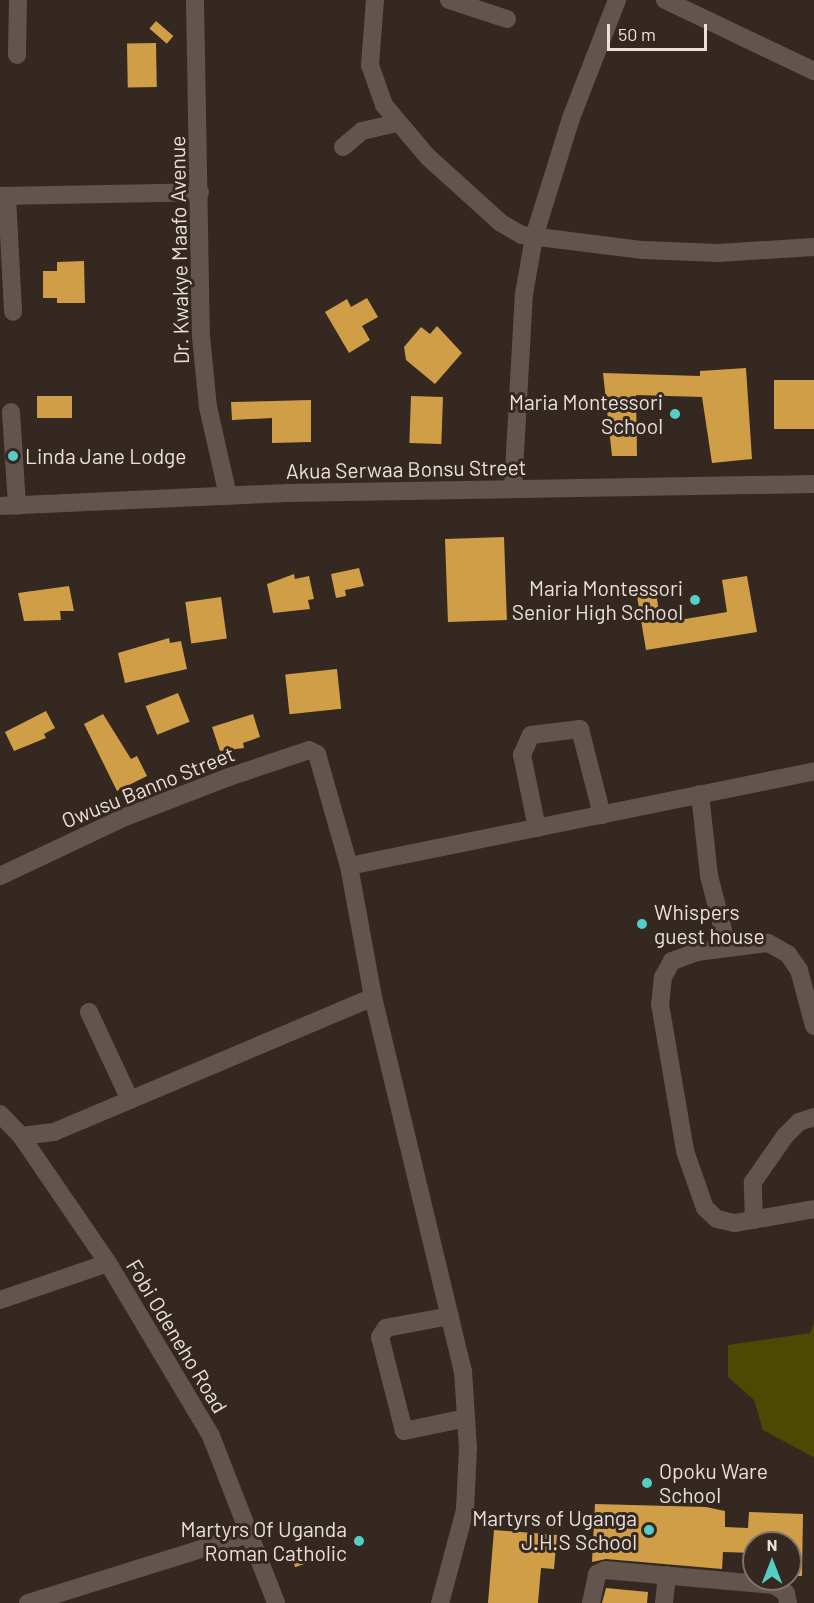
<!DOCTYPE html>
<html>
<head>
<meta charset="utf-8">
<style>
  body { margin:0 }
  #map { position:relative; width:814px; height:1603px; overflow:hidden; background:#352821; font-family:Barlow,sans-serif }
  div>[style] { position:absolute }
  .green>* { inset:0; background:#4d4904 }
  .building>* { inset:0; background:#d19e48; transform-origin:0 0 }
  .minor>* { height:18px; margin:-9px; padding:0 9px; transform-origin:9px; border-radius:9px; background:#63554d }
  .dots>* { width:16px; height:16px; translate:-50% -50%; box-sizing:border-box; border:3px solid #352821; border-radius:50% }
  span { translate:-50% -50%; white-space:nowrap; text-align:center; line-height:1.15; -webkit-text-stroke:6px #352821; paint-order:stroke }
  .street-label { font-size:21px; color:#e9e0dc }
  .poi-label { font-size:21px; color:#e9e0dc }
  .right { translate:-100% -50%; text-align:right }
  .left { translate:0 -50%; text-align:left }
  .north { position:absolute; left:742px; top:1531px; width:60px; height:60px; box-sizing:border-box; background:#352821; border:2px solid #7d726c; border-radius:50%; rotate:0deg; font-size:16px; font-weight:700; line-height:24px; text-align:center; color:#e9e0dc }
  .north::after { content:''; display:block; margin:auto; width:21px; height:27px; background:#55cec6; clip-path:polygon(50% 0,100% 100%,50% 72%,0 100%) }
  .scale { position:absolute; left:607px; top:24px; width:100px; height:27px; box-sizing:border-box; border:3px solid #e9e0dc; border-top:0; padding-left:8px; font-size:18px; line-height:21px; white-space:nowrap; color:#e9e0dc; -webkit-text-stroke:4px #352821; paint-order:stroke }
</style>
</head>
<body>
<div id="map">
  <div class="green">
    <div style="clip-path:polygon(814px 1323px,814px 1456px,813px 1457px,763px 1430px,754px 1400px,728px 1377px,728px 1345px,810px 1333px)"></div>
  </div>
  <div class="building">
    <div style="left:156px;top:21px;width:23px;height:10px;rotate:41deg"></div>
    <div style="left:156px;top:43px;width:44px;height:29px;rotate:89deg"></div>
    <div style="clip-path:polygon(84px 261px,85px 303px,57px 303px,57px 298px,43px 298px,43px 271px,57px 271px,57px 262px)"></div>
    <div style="clip-path:polygon(367px 298px,378px 317px,362px 326px,370px 340px,349px 353px,325px 312px,347px 299px,351px 307px)"></div>
    <div style="clip-path:polygon(437px 326px,462px 353px,435px 384px,406px 360px,404px 347px,421px 327px,430px 334px)"></div>
    <div style="clip-path:polygon(746px 368px,752px 459px,712px 463px,702px 397px,636px 395px,637px 456px,612px 456px,603px 373px,700px 376px,700px 371px)"></div>
    <div style="left:814px;top:380px;width:49px;height:40px;rotate:90deg"></div>
    <div style="left:37px;top:396px;width:35px;height:22px"></div>
    <div style="left:411px;top:396px;width:32px;height:47px;rotate:2deg"></div>
    <div style="clip-path:polygon(311px 400px,311px 442px,272px 443px,272px 418px,232px 420px,231px 402px)"></div>
    <div style="left:504px;top:537px;width:83px;height:59px;rotate:88deg"></div>
    <div style="clip-path:polygon(359px 568px,364px 586px,345px 590px,346px 596px,336px 598px,331px 574px)"></div>
    <div style="clip-path:polygon(294px 574px,295px 579px,309px 576px,314px 599px,308px 600px,310px 609px,273px 613px,267px 584px)"></div>
    <div style="clip-path:polygon(747px 576px,757px 632px,646px 650px,637px 596px,656px 593px,661px 623px,727px 612px,722px 580px)"></div>
    <div style="clip-path:polygon(69px 586px,74px 611px,60px 611px,61px 620px,24px 621px,18px 593px)"></div>
    <div style="left:221px;top:597px;width:42px;height:36px;rotate:82deg"></div>
    <div style="clip-path:polygon(169px 638px,170px 643px,181px 641px,187px 669px,125px 683px,118px 653px)"></div>
    <div style="left:337px;top:669px;width:40px;height:52px;rotate:84deg"></div>
    <div style="left:178px;top:693px;width:31px;height:35px;rotate:68deg"></div>
    <div style="clip-path:polygon(46px 711px,55px 728px,44px 734px,46px 738px,14px 751px,5px 732px)"></div>
    <div style="clip-path:polygon(103px 714px,131px 759px,137px 756px,147px 776px,117px 791px,84px 724px)"></div>
    <div style="clip-path:polygon(253px 714px,260px 737px,243px 743px,244px 748px,220px 751px,212px 727px)"></div>
    <div style="clip-path:polygon(595px 1504px,706px 1507px,725px 1511px,725px 1527px,748px 1528px,749px 1512px,803px 1514px,802px 1576px,790px 1576px,790px 1543px,754px 1543px,754px 1553px,723px 1552px,722px 1569px,606px 1559px,592px 1562px)"></div>
    <div style="clip-path:polygon(494px 1530px,557px 1535px,554px 1569px,541px 1568px,538px 1603px,488px 1603px)"></div>
    <div style="left:307px;top:1547px;width:15px;height:18px;rotate:70deg"></div>
    <div style="clip-path:polygon(606px 1588px,648px 1592px,647px 1603px,602px 1603px)"></div>
  </div>
  <div class="minor">
    <div style="left:195px;top:0;width:337px;rotate:89deg"></div>
    <div style="left:201px;top:337px;width:70px;rotate:84.3deg"></div>
    <div style="left:208px;top:407px;width:91px;rotate:77.3deg"></div>
    <div style="left:375px;top:0;width:65px;rotate:94.4deg"></div>
    <div style="left:370px;top:65px;width:42px;rotate:70.7deg"></div>
    <div style="left:384px;top:105px;width:68px;rotate:49.8deg"></div>
    <div style="left:428px;top:157px;width:98px;rotate:42.1deg"></div>
    <div style="left:501px;top:223px;width:24px;rotate:30deg"></div>
    <div style="left:522px;top:235px;width:122px;rotate:7.1deg"></div>
    <div style="left:643px;top:250px;width:75px;rotate:2.3deg"></div>
    <div style="left:718px;top:253px;width:96px;rotate:-3.6deg"></div>
    <div style="left:449px;top:0;width:61px;rotate:18.1deg"></div>
    <div style="left:665px;top:0;width:165px;rotate:25.5deg"></div>
    <div style="left:17px;top:55px;width:55px;rotate:-89deg"></div>
    <div style="left:343px;top:147px;width:25px;rotate:-40deg"></div>
    <div style="left:362px;top:131px;width:37px;rotate:-13deg"></div>
    <div style="left:0;top:196px;width:200px;rotate:-1.1deg"></div>
    <div style="left:7px;top:196px;width:116px;rotate:87deg"></div>
    <div style="left:11px;top:412px;width:94px;rotate:86.3deg"></div>
    <div style="left:513px;top:489px;width:195px;rotate:-86.8deg"></div>
    <div style="left:524px;top:294px;width:58px;rotate:-80deg"></div>
    <div style="left:534px;top:237px;width:125px;rotate:-72.7deg"></div>
    <div style="left:571px;top:118px;width:127px;rotate:-68.7deg"></div>
    <div style="left:0;top:506px;width:288px;rotate:-2.6deg"></div>
    <div style="left:288px;top:493px;width:526px;rotate:-0.98deg"></div>
    <div style="left:700px;top:794px;width:82px;rotate:83.7deg"></div>
    <div style="left:709px;top:876px;width:71px;rotate:75.4deg"></div>
    <div style="left:537px;top:828px;width:75px;rotate:-101.6deg"></div>
    <div style="left:522px;top:755px;width:22px;rotate:-66deg"></div>
    <div style="left:531px;top:735px;width:49px;rotate:-7deg"></div>
    <div style="left:580px;top:729px;width:89px;rotate:75.7deg"></div>
    <div style="left:349px;top:866px;width:475px;rotate:-11.5deg"></div>
    <div style="left:0;top:876px;width:138px;rotate:-25.3deg"></div>
    <div style="left:125px;top:817px;width:111px;rotate:-21deg"></div>
    <div style="left:229px;top:777px;width:84px;rotate:-18.6deg"></div>
    <div style="left:309px;top:750px;width:9px;rotate:27deg"></div>
    <div style="left:317px;top:754px;width:116px;rotate:74.1deg"></div>
    <div style="left:349px;top:866px;width:133px;rotate:79.6deg"></div>
    <div style="left:373px;top:997px;width:385px;rotate:76.5deg"></div>
    <div style="left:463px;top:1371px;width:77px;rotate:86.3deg"></div>
    <div style="left:468px;top:1448px;width:62px;rotate:92.8deg"></div>
    <div style="left:465px;top:1510px;width:96px;rotate:105deg"></div>
    <div style="left:89px;top:1012px;width:97px;rotate:65deg"></div>
    <div style="left:814px;top:1026px;width:58px;rotate:-105deg"></div>
    <div style="left:799px;top:970px;width:19px;rotate:-125deg"></div>
    <div style="left:788px;top:954px;width:23px;rotate:-151deg"></div>
    <div style="left:768px;top:943px;width:72px;rotate:172.8deg"></div>
    <div style="left:697px;top:952px;width:27px;rotate:160deg"></div>
    <div style="left:672px;top:961px;width:18px;rotate:119deg"></div>
    <div style="left:663px;top:977px;width:27px;rotate:96deg"></div>
    <div style="left:660px;top:1004px;width:149px;rotate:80.3deg"></div>
    <div style="left:685px;top:1151px;width:60px;rotate:70.7deg"></div>
    <div style="left:705px;top:1208px;width:16px;rotate:43deg"></div>
    <div style="left:717px;top:1219px;width:18px;rotate:13deg"></div>
    <div style="left:735px;top:1223px;width:80px;rotate:-10deg"></div>
    <div style="left:0;top:1114px;width:30px;rotate:46deg"></div>
    <div style="left:21px;top:1136px;width:154px;rotate:55.6deg"></div>
    <div style="left:108px;top:1263px;width:201px;rotate:59.2deg"></div>
    <div style="left:211px;top:1436px;width:179px;rotate:68.7deg"></div>
    <div style="left:21px;top:1136px;width:33px;rotate:-7deg"></div>
    <div style="left:54px;top:1132px;width:346px;rotate:-22.9deg"></div>
    <div style="left:754px;top:1220px;width:38px;rotate:-92deg"></div>
    <div style="left:753px;top:1182px;width:56px;rotate:-55.2deg"></div>
    <div style="left:785px;top:1136px;width:20px;rotate:-45deg"></div>
    <div style="left:799px;top:1122px;width:16px;rotate:-18deg"></div>
    <div style="left:0;top:1300px;width:114px;rotate:-18.9deg"></div>
    <div style="left:450px;top:1316px;width:65px;rotate:169.4deg"></div>
    <div style="left:386px;top:1328px;width:11px;rotate:124deg"></div>
    <div style="left:380px;top:1337px;width:97px;rotate:75.7deg"></div>
    <div style="left:404px;top:1431px;width:63px;rotate:-11.8deg"></div>
    <div style="left:28px;top:1603px;width:228px;rotate:-17.3deg"></div>
    <div style="left:591px;top:1603px;width:30px;rotate:-78deg"></div>
    <div style="left:597px;top:1574px;width:9px;rotate:-27deg"></div>
    <div style="left:605px;top:1570px;width:170px;rotate:5.1deg"></div>
    <div style="left:774px;top:1585px;width:14px;rotate:34deg"></div>
    <div style="left:786px;top:1593px;width:10px;rotate:79deg"></div>
    <div style="left:664px;top:1603px;width:28px;rotate:-84deg"></div>
  </div>
  <div class="dots">
    <div style="left:675px;top:414px;background:#55cec6"></div>
    <div style="left:13px;top:456px;background:#55cec6"></div>
    <div style="left:695px;top:600px;background:#55cec6"></div>
    <div style="left:642px;top:924px;background:#55cec6"></div>
    <div style="left:647px;top:1483px;background:#55cec6"></div>
    <div style="left:649px;top:1530px;background:#55cec6"></div>
    <div style="left:359px;top:1541px;background:#55cec6"></div>
  </div>
  <div class="street-label">
    <span style="left:179px;top:250px;rotate:-91deg">Dr. Kwakye Maafo Avenue</span>
    <span style="left:406px;top:469px;rotate:-1deg">Akua Serwaa Bonsu Street</span>
    <span style="left:148px;top:787px;rotate:-22deg">Owusu Banno Street</span>
    <span style="left:177px;top:1336px;rotate:59deg">Fobi Odeneho Road</span>
  </div>
  <div class="poi-label">
    <span class="right" style="left:663px;top:414px">Maria Montessori<br>School</span>
    <span class="left" style="left:25px;top:456px">Linda Jane Lodge</span>
    <span class="right" style="left:683px;top:600px">Maria Montessori<br>Senior High School</span>
    <span class="left" style="left:654px;top:924px">Whispers<br>guest house</span>
    <span class="left" style="left:659px;top:1483px">Opoku Ware<br>School</span>
    <span class="right" style="left:637px;top:1530px">Martyrs of Uganga<br>J.H.S School</span>
    <span class="right" style="left:347px;top:1541px">Martyrs Of Uganda<br>Roman Catholic</span>
  </div>
  <div class="north">N</div>
  <div class="scale">50 m</div>
</div>
</body>
</html>
